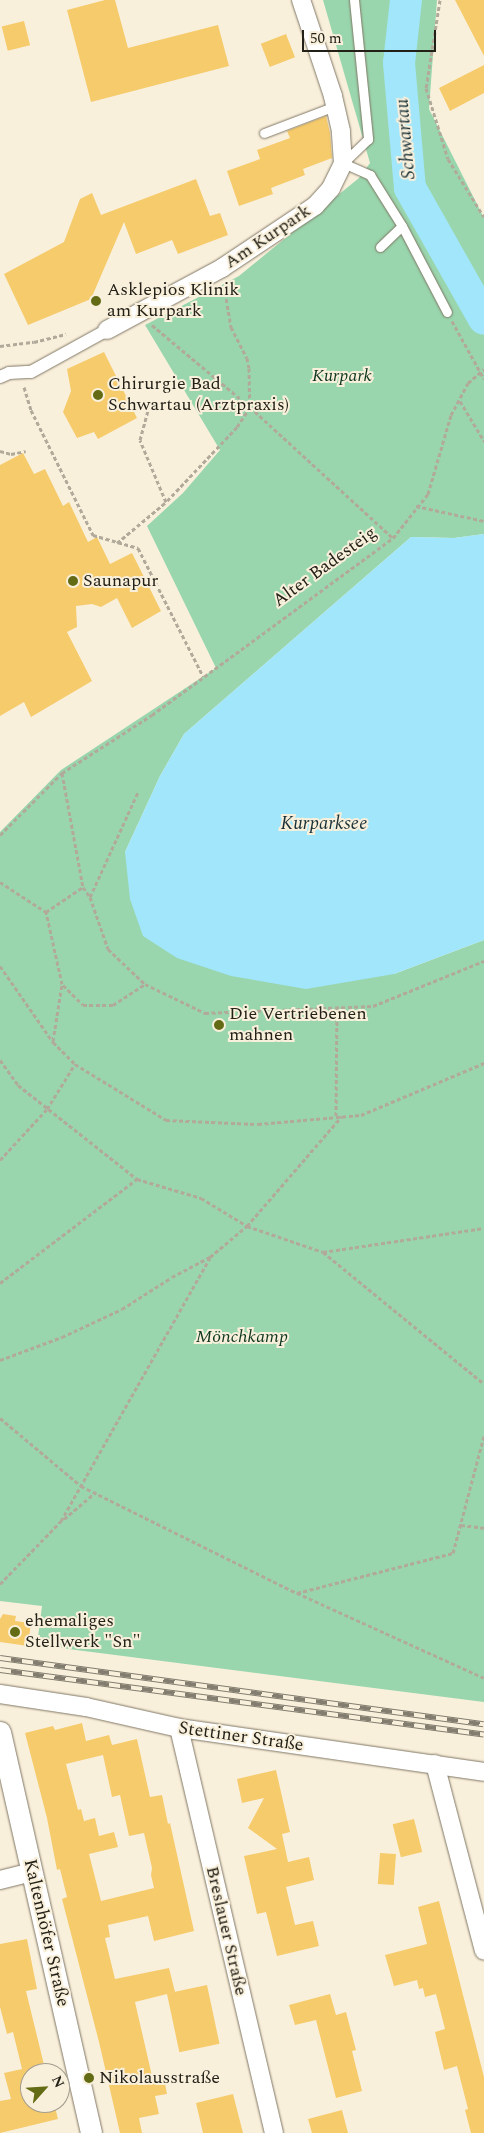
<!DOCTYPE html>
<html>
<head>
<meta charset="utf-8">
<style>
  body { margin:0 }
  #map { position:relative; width:484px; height:2133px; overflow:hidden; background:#f9f0dc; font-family:Spectral,serif }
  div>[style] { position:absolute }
  .green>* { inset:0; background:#99d6ad }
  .water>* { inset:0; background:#a1e6fa }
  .river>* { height:32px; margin:-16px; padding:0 16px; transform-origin:16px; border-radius:16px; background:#a1e6fa }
  .building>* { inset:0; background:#f6cb6c; transform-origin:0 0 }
  .path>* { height:3px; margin-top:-1.5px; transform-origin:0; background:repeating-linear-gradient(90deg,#b1aa9a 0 4px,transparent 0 6.5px) }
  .roads { filter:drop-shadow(0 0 1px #807765) drop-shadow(0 0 1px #807765) }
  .service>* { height:9px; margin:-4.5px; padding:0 4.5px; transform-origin:4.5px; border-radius:4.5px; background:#fff }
  .pedestrian>* { height:12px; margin:-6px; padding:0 6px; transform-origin:6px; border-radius:6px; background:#fff }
  .minor>* { height:18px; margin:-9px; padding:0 9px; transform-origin:9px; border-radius:9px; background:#fff }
  .tertiary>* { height:21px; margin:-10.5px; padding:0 10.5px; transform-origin:10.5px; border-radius:10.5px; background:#fff }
  .rail>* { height:5.5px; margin-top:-2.75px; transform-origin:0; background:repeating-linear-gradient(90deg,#f9f0dc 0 11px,#827d6f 0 22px); box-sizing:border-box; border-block:1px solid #827d6f }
  .dots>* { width:14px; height:14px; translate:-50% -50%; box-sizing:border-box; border:2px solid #f9f0dc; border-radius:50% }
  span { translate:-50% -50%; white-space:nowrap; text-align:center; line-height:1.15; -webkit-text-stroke:4px #f9f0dc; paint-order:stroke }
  .street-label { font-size:18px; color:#232018 }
  .poi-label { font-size:18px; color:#232018 }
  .left { translate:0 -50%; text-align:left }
  .park-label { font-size:18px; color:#0f3720; font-style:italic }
  .water-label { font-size:19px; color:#193036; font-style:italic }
  .north { position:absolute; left:20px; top:2063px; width:50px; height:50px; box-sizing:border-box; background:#f9f0dc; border:1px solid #a39d8e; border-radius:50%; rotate:64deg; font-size:14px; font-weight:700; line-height:20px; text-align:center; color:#232018 }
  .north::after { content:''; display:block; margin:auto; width:18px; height:22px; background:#636c14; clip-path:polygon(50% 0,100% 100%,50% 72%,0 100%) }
  .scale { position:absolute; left:302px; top:30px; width:134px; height:22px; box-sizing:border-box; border:2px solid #232018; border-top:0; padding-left:6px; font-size:15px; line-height:18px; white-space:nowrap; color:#232018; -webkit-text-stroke:4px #f9f0dc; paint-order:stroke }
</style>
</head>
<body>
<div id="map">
  <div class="green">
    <div style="clip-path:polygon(323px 0,437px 0,429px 109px,484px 218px,484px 534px,454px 538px,411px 537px,184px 734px,160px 776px,125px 852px,394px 974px,484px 940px,484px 1702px,37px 1645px,42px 1606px,0 1601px,0 832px,61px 770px,216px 668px,147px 526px,183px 493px,220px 450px,145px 325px,239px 276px,359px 178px,370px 163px)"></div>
  </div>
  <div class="water">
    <div style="clip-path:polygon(484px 534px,484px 940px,394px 974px,306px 989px,231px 976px,177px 958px,143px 936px,130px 899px,125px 852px,160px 776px,184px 734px,411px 537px,454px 538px)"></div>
  </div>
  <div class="river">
    <div style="left:406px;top:0;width:63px;rotate:96.3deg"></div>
    <div style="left:399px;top:63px;width:125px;rotate:85deg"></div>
    <div style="left:410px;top:188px;width:150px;rotate:60.5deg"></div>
  </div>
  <div class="building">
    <div style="clip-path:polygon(105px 0,115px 0,128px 48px,218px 25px,229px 66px,91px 102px,67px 10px)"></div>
    <div style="clip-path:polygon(455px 0,484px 0,484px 56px)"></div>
    <div style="left:24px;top:21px;width:25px;height:23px;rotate:76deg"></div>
    <div style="left:286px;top:34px;width:25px;height:27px;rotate:69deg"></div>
    <div style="clip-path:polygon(484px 65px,484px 93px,450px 111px,439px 88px)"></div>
    <div style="clip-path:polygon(326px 116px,330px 133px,332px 158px,303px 169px,305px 175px,271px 188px,273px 194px,239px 206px,227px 171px,260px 159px,257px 150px,290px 138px,287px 131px)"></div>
    <div style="clip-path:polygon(196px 179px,210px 216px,220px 213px,228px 235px,178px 254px,172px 240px,136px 254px,124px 222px,91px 299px,28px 325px,4px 274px,64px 242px,80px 199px,92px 193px,101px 215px)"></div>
    <div style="clip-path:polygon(104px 352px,137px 418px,98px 439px,94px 432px,77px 438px,63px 412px,71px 391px,67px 369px)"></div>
    <div style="clip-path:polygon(23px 453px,34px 474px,45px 469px,63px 506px,69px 502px,88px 542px,97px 537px,110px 564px,132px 553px,161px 611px,132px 628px,117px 598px,101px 607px,92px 604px,76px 606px,77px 627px,67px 632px,92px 681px,31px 717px,24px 702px,0 716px,0 465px)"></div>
    <div style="clip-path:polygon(3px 1614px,16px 1616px,15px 1621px,31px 1623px,28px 1646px,0 1642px,0 1619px)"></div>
    <div style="clip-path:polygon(evenodd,82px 1723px,86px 1741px,109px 1735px,112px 1745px,137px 1739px,150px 1797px,162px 1795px,168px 1824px,170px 1823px,194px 1931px,154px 1941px,148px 1916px,108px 1925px,110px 1937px,105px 1938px,115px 1979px,169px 1968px,175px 1992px,135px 2002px,152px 2076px,163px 2073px,167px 2094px,155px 2096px,159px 2114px,139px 2118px,142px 2133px,120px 2133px,99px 2042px,62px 1899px,67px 1897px,60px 1869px,57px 1870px,47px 1818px,25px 1733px,53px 1726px,55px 1730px,82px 1723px,103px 1755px,112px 1797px,120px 1795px,129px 1836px,144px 1833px,152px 1868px,151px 1875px,154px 1888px,101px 1901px,89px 1854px,118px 1847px,114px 1832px,99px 1836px,95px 1818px,84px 1821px,81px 1809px,78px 1810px,66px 1764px,103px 1755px)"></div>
    <div style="clip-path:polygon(276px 1770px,290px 1832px,282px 1834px,288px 1862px,309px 1857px,314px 1880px,286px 1887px,295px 1925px,313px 1921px,319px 1946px,277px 1956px,266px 1912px,257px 1914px,244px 1856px,277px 1849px,248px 1828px,264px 1798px,242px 1803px,237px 1779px)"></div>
    <div style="left:414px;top:1819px;width:34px;height:22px;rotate:76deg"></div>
    <div style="left:380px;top:1853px;width:16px;height:31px;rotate:4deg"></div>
    <div style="clip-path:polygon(439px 1901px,484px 2077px,484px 2133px,471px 2133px,465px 2110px,468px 2109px,457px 2066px,444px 2070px,435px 2032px,445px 2029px,436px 1994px,425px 1997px,423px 1988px,419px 1989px,417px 1980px,394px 1986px,385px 1955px,427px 1944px,418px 1907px)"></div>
    <div style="clip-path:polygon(27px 1939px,37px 1989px,26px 1991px,46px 2073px,30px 2073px,30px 2103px,54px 2103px,58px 2119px,0 2133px,0 2101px,11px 2099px,4px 2073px,22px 2069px,13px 2032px,7px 2034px,0 2007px,0 1944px)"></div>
    <div style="left:207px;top:1985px;width:60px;height:41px;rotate:78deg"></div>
    <div style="clip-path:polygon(330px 1994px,336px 2015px,346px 2012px,356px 2050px,352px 2051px,362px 2091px,336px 2098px,316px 2020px,295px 2025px,289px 2005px)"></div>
    <div style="clip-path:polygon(233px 2094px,243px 2133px,203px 2133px,196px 2103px)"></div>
    <div style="clip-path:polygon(342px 2110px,348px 2133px,312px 2133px,308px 2119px)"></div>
  </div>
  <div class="path">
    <div style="left:440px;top:0;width:89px;rotate:99deg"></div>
    <div style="left:426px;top:88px;width:74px;rotate:72.8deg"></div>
    <div style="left:448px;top:159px;width:68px;rotate:58.2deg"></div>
    <div style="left:224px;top:286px;width:42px;rotate:80.3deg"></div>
    <div style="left:231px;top:327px;width:35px;rotate:63deg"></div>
    <div style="left:247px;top:358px;width:10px;rotate:79deg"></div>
    <div style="left:249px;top:368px;width:39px;rotate:89deg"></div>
    <div style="left:250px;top:407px;width:194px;rotate:42.5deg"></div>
    <div style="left:452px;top:321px;width:66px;rotate:61.1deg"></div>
    <div style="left:152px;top:325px;width:128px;rotate:39.9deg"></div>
    <div style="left:250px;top:407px;width:24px;rotate:123deg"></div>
    <div style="left:237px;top:427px;width:103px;rotate:133.4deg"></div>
    <div style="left:0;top:346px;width:34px;rotate:-7deg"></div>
    <div style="left:34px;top:342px;width:33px;rotate:-14deg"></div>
    <div style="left:24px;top:387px;width:24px;rotate:73deg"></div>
    <div style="left:31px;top:410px;width:140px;rotate:63.6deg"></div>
    <div style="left:93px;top:535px;width:47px;rotate:16.1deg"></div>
    <div style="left:138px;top:548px;width:144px;rotate:63.1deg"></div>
    <div style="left:460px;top:401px;width:47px;rotate:59deg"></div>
    <div style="left:0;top:451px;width:11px;rotate:15deg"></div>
    <div style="left:11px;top:454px;width:15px;rotate:-11deg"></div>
    <div style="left:416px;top:506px;width:70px;rotate:12.4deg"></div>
    <div style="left:117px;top:543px;width:64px;rotate:-39.9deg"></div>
    <div style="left:166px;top:502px;width:67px;rotate:-112.8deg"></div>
    <div style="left:140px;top:440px;width:30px;rotate:-75deg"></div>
    <div style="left:62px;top:773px;width:116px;rotate:79.6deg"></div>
    <div style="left:83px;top:887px;width:12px;rotate:55deg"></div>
    <div style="left:90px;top:897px;width:55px;rotate:70.9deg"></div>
    <div style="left:108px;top:949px;width:51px;rotate:43.4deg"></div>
    <div style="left:145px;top:984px;width:67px;rotate:25.8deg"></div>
    <div style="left:205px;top:1013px;width:168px;rotate:-2.4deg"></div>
    <div style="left:373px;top:1006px;width:120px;rotate:-22.1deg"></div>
    <div style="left:0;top:835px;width:88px;rotate:-45deg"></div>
    <div style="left:62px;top:773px;width:107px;rotate:-32.8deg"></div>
    <div style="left:152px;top:715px;width:299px;rotate:-36.3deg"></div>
    <div style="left:393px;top:538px;width:56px;rotate:-51.5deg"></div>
    <div style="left:428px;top:494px;width:82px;rotate:-73.8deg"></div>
    <div style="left:451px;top:415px;width:36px;rotate:-62deg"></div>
    <div style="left:468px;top:383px;width:21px;rotate:-41deg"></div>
    <div style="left:0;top:882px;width:55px;rotate:33.1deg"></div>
    <div style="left:90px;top:897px;width:115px;rotate:-65.4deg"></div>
    <div style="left:0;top:966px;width:93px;rotate:55.1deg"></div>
    <div style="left:53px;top:1042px;width:31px;rotate:45deg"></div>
    <div style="left:75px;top:1064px;width:107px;rotate:31.6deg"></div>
    <div style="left:166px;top:1120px;width:92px;rotate:2.5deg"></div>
    <div style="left:258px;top:1124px;width:103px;rotate:-5deg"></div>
    <div style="left:361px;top:1115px;width:134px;rotate:-22.9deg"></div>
    <div style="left:63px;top:985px;width:28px;rotate:45deg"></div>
    <div style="left:83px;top:1005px;width:30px"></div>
    <div style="left:113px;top:1005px;width:38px;rotate:-33deg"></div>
    <div style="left:53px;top:1041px;width:58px;rotate:-81deg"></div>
    <div style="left:62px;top:984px;width:74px;rotate:-102.5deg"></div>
    <div style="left:46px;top:912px;width:45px;rotate:-34deg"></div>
    <div style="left:0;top:1060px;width:31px;rotate:54deg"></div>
    <div style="left:18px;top:1085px;width:152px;rotate:38.3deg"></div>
    <div style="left:137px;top:1179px;width:67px;rotate:16.5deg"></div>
    <div style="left:201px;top:1198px;width:54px;rotate:31.3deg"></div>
    <div style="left:247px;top:1226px;width:80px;rotate:18.9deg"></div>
    <div style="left:323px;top:1252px;width:208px;rotate:39.3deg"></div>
    <div style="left:336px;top:1116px;width:108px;rotate:-89.5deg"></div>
    <div style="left:0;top:1160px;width:69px;rotate:-47.3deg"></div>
    <div style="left:47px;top:1109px;width:53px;rotate:-58.1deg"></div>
    <div style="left:323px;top:1252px;width:163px;rotate:-8.5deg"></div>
    <div style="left:0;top:1283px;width:172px;rotate:-37.2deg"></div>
    <div style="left:0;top:1360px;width:66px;rotate:-20.4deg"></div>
    <div style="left:62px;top:1337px;width:66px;rotate:-25deg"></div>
    <div style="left:122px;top:1309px;width:59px;rotate:-32.6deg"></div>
    <div style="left:172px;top:1277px;width:43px;rotate:-27.8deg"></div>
    <div style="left:210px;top:1257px;width:48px;rotate:-40deg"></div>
    <div style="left:247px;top:1226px;width:145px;rotate:-49.2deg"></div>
    <div style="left:0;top:1418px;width:106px;rotate:40deg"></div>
    <div style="left:81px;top:1486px;width:241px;rotate:26.4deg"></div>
    <div style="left:297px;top:1593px;width:161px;rotate:-14.4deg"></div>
    <div style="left:453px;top:1553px;width:121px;rotate:-75.2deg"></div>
    <div style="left:64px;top:1519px;width:42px;rotate:-40.2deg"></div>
    <div style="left:461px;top:1525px;width:23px;rotate:7deg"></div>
    <div style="left:0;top:1584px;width:88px;rotate:-45.9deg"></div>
    <div style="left:61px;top:1521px;width:302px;rotate:-60.5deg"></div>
    <div style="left:297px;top:1593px;width:205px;rotate:24.4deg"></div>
  </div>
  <div class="roads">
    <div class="service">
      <div style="left:354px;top:0;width:140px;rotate:84.2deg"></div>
      <div style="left:368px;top:139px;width:35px;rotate:136deg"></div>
      <div style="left:343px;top:163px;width:30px;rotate:24deg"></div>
      <div style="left:370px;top:175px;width:60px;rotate:57.9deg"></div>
      <div style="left:402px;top:226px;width:97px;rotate:62.4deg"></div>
      <div style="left:264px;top:133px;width:76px;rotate:-20.8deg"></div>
      <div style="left:380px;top:247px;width:30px;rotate:-44deg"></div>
    </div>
    <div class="pedestrian">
      <div style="left:0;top:377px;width:10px;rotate:-24deg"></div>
      <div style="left:9px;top:373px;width:22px;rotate:-3deg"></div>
      <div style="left:31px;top:372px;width:87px;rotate:-28.9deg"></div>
    </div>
    <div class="minor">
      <div style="left:107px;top:330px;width:131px;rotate:-28.3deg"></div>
      <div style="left:222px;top:268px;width:112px;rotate:-33.7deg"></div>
      <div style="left:315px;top:206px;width:24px;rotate:-48deg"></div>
      <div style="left:331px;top:188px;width:28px;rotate:-64deg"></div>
      <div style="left:343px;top:163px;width:32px;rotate:-94deg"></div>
      <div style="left:341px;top:131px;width:36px;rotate:-103deg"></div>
      <div style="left:333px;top:96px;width:101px;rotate:-108.4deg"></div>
      <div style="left:0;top:1694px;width:87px;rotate:8.6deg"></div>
      <div style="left:86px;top:1707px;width:95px;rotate:12.7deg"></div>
      <div style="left:179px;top:1728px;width:308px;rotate:8.2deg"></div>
      <div style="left:179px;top:1728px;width:416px;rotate:76.8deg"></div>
      <div style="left:435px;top:1764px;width:193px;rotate:75.3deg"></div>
      <div style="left:0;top:1880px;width:34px;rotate:-14deg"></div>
    </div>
    <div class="tertiary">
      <div style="left:0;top:1732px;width:411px;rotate:77.2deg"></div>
    </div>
  </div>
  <div class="rail">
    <div style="left:0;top:1658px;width:488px;rotate:7.8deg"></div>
    <div style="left:0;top:1670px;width:488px;rotate:7.6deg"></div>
  </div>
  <div class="dots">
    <div style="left:96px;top:301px;background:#636c14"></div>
    <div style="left:98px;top:395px;background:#636c14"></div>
    <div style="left:73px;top:581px;background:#636c14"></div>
    <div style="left:219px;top:1025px;background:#636c14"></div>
    <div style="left:15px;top:1632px;background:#636c14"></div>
    <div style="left:89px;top:2078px;background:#636c14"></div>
  </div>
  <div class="street-label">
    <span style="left:268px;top:237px;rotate:-34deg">Am Kurpark</span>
    <span style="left:325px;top:567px;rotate:-36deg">Alter Badesteig</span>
    <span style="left:241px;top:1737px;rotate:8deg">Stettiner Straße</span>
    <span style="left:226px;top:1931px;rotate:77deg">Breslauer Straße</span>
    <span style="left:46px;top:1933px;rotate:77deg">Kaltenhöfer Straße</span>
  </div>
  <div class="poi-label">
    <span class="left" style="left:107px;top:301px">Asklepios Klinik<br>am Kurpark</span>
    <span class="left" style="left:108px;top:395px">Chirurgie Bad<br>Schwartau (Arztpraxis)</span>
    <span class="left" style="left:83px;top:581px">Saunapur</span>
    <span class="left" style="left:229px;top:1025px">Die Vertriebenen<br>mahnen</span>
    <span class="left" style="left:25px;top:1632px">ehemaliges<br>Stellwerk "Sn"</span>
    <span class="left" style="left:99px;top:2078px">Nikolausstraße</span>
  </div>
  <div class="park-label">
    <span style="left:342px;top:376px">Kurpark</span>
    <span style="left:242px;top:1337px">Mönchkamp</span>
  </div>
  <div class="water-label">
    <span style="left:406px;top:139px;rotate:-95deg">Schwartau</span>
    <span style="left:324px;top:824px">Kurparksee</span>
  </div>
  <div class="north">N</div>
  <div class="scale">50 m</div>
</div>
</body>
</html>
